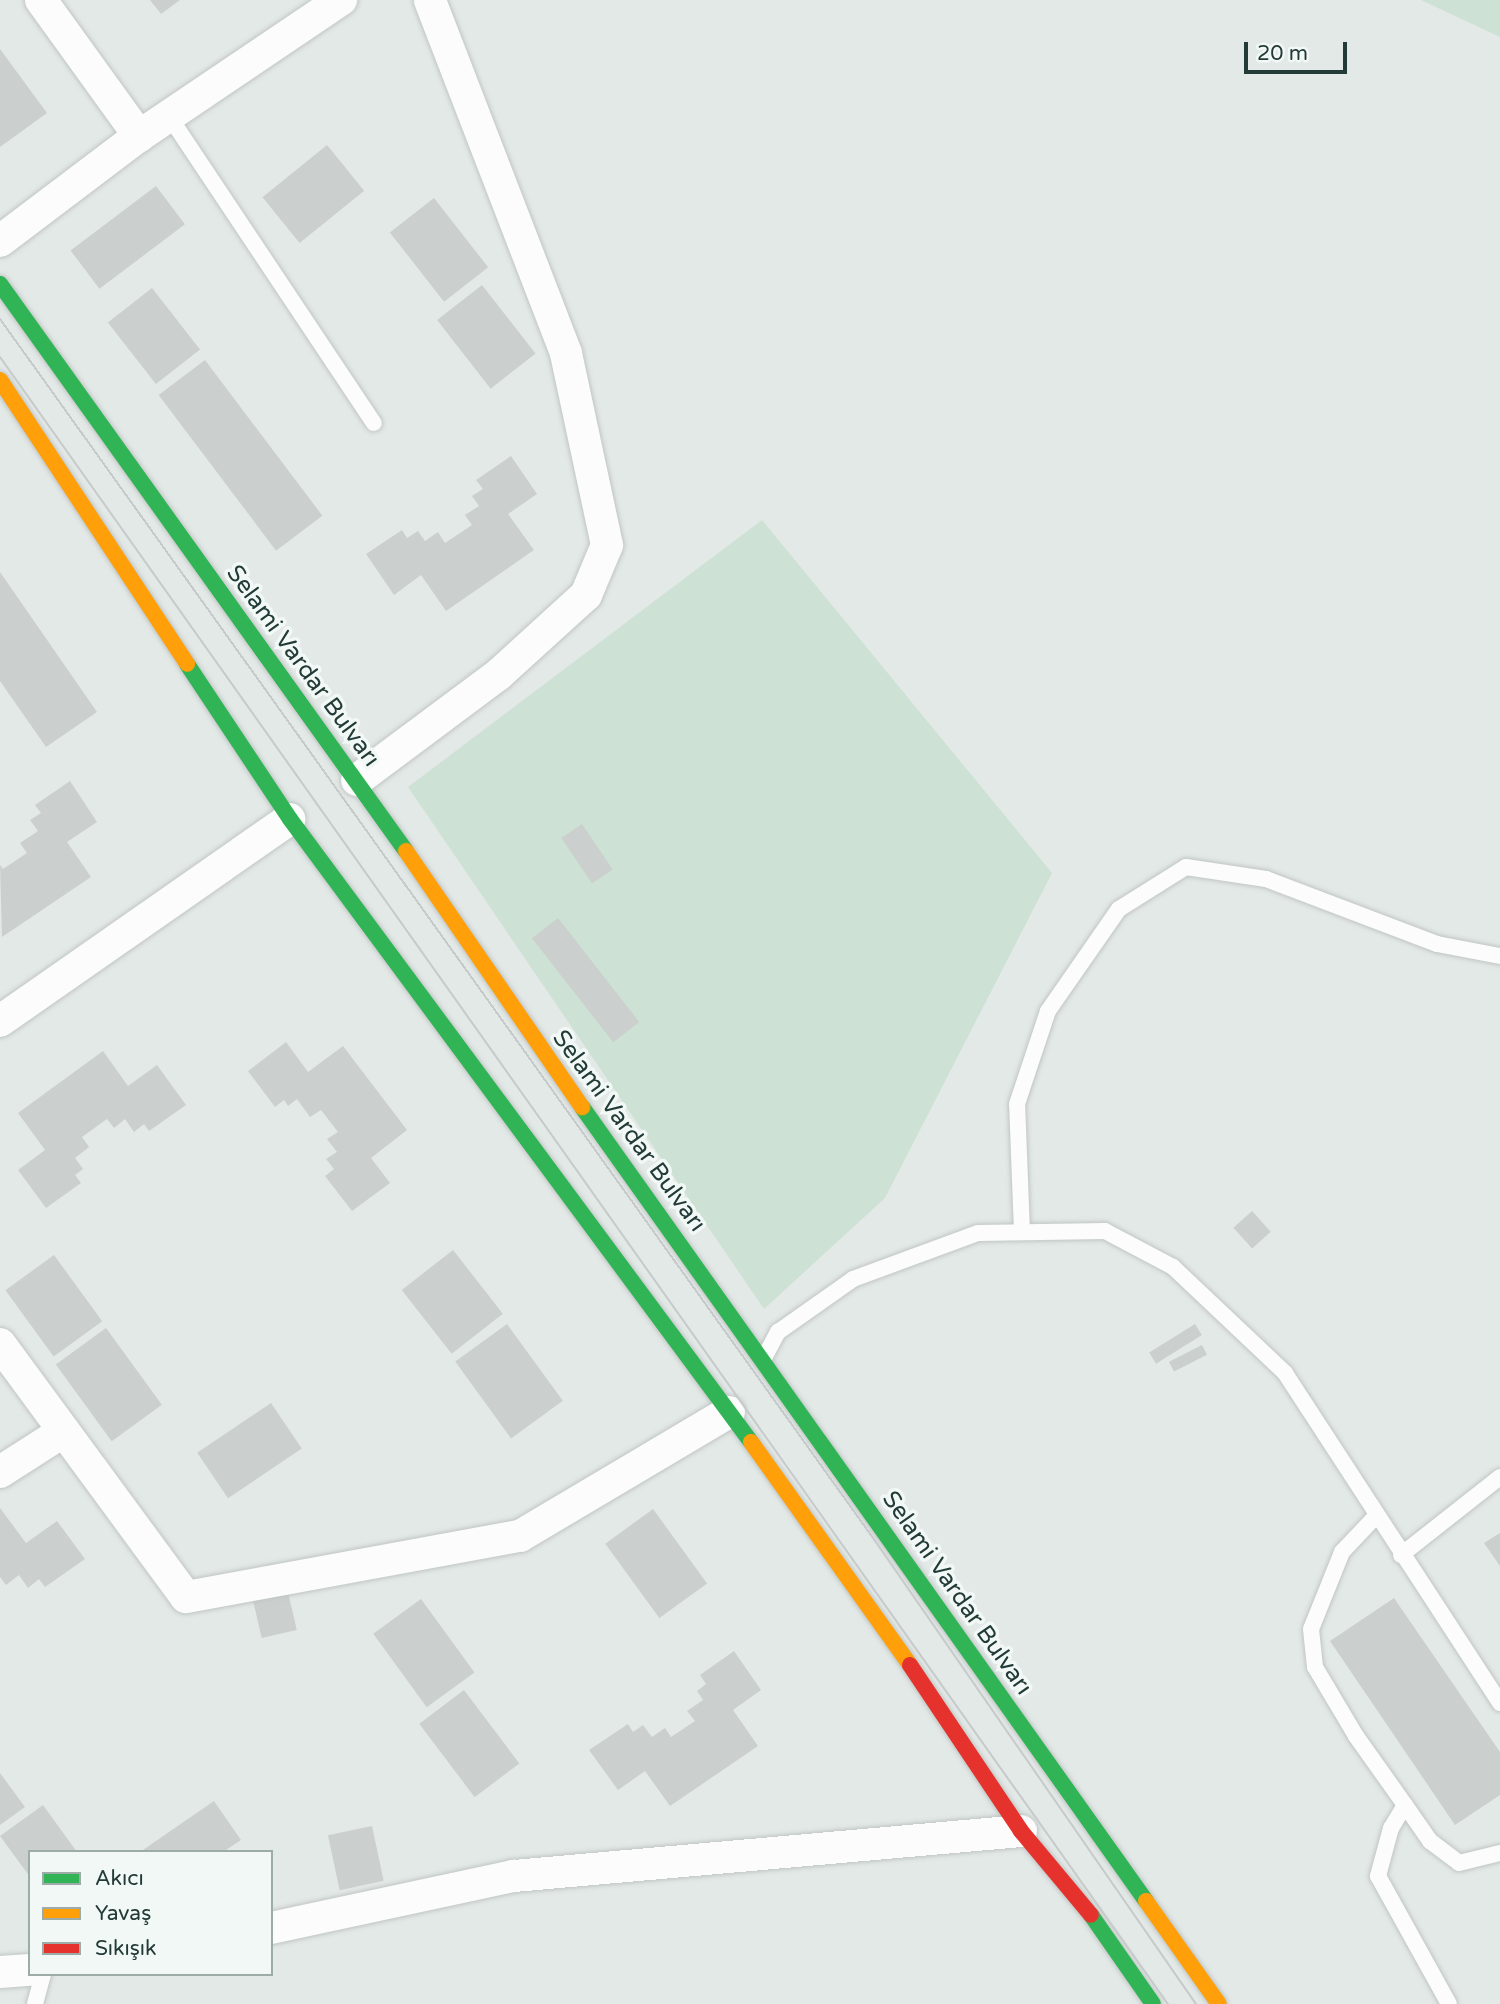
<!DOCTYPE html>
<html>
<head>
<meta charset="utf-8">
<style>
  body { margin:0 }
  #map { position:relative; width:1500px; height:2004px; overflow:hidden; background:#e3e9e7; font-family:"Varela Round",sans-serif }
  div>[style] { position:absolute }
  .green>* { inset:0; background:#cde1d5 }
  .building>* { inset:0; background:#cbd0ce; transform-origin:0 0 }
  .roads { filter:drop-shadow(0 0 2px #c0c6c4) drop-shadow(0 0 2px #c0c6c4) }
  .lane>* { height:16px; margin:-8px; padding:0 8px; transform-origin:8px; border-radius:8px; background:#fbfcfb }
  .street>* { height:32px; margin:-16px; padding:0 16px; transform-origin:16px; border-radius:16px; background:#fbfcfb }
  .fast>* { height:16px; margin:-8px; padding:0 8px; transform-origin:8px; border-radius:8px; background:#30b455 }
  .slow>* { height:16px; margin:-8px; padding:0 8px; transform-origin:8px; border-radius:8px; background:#ff9f0a }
  .jam>* { height:16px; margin:-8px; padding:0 8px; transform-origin:8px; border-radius:8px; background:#e5322d }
  .tram>* { height:2px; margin:-1px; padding:0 1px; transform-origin:1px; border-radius:1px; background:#c7caca }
  span { translate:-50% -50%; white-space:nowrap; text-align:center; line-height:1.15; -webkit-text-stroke:7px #f1f8f5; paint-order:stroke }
  .street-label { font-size:24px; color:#223b37 }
  .legend { position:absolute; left:28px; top:1850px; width:245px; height:126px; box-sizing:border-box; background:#f1f8f5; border:2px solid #9eaca9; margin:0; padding:9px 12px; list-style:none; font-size:21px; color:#223b37 }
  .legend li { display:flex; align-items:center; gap:14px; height:35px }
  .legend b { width:35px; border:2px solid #9eaca9 }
  .scale { position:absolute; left:1244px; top:42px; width:103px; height:32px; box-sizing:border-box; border:4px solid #223b37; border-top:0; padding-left:9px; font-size:21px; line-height:24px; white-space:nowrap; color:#223b37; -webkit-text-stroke:5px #f1f8f5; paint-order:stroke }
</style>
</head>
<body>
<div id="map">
  <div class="green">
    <div style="clip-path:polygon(1421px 0,1500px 0,1500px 37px)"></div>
    <div style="clip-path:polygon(762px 520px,1052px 873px,885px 1198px,764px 1309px,408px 787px)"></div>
  </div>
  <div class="building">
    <div style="clip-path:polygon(150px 0,180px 0,161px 14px)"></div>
    <div style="clip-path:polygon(0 49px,47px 113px,0 147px)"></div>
    <div style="left:327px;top:145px;width:59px;height:83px;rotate:51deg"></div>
    <div style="left:156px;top:186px;width:48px;height:107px;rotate:53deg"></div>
    <div style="left:434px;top:198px;width:88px;height:56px;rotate:52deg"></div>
    <div style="left:482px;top:285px;width:87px;height:57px;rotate:52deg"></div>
    <div style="left:152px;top:288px;width:78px;height:56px;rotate:52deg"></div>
    <div style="left:205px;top:360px;width:195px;height:58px;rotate:53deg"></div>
    <div style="clip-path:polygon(511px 456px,537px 494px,508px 514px,534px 550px,446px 611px,421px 575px,394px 595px,366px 554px,402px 530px,407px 538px,418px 531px,425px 541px,438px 532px,445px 543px,472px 525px,465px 515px,479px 506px,472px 496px,483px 489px,476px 480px)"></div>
    <div style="clip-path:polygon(0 572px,97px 712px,46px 747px,0 681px)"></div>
    <div style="clip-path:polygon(70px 781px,97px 822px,67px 842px,91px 877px,2px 937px,0 865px,3px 869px,27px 853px,20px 843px,38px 831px,30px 820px,41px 813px,35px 805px)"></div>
    <div style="left:582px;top:824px;width:55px;height:25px;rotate:56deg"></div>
    <div style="left:558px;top:918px;width:132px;height:33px;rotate:52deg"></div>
    <div style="clip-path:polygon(286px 1042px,308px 1072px,343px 1046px,407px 1130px,371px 1158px,390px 1183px,352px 1211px,325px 1176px,334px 1169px,326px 1159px,337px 1152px,327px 1139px,338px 1132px,321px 1110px,310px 1117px,297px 1099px,288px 1106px,284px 1100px,275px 1107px,248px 1071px)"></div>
    <div style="clip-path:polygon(103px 1051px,128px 1086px,157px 1065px,186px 1105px,149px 1131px,144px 1124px,134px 1132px,125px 1119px,114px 1128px,107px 1119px,82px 1137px,89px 1147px,75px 1158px,83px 1169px,75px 1175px,81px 1183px,46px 1208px,18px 1170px,45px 1150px,18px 1113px)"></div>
    <div style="left:1252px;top:1211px;width:28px;height:25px;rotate:48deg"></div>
    <div style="left:453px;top:1250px;width:81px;height:65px;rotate:52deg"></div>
    <div style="left:54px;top:1255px;width:82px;height:60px;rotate:54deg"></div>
    <div style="left:507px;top:1324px;width:95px;height:64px;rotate:54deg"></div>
    <div style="left:1195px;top:1324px;width:13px;height:54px;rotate:58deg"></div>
    <div style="left:106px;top:1328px;width:95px;height:62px;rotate:54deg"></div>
    <div style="left:1202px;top:1345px;width:11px;height:37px;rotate:63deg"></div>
    <div style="left:271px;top:1403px;width:55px;height:89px;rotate:56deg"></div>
    <div style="clip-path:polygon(0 1508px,26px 1543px,57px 1521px,85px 1559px,45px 1587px,39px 1579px,28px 1588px,19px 1575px,6px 1585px,0 1577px)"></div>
    <div style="left:653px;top:1509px;width:92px;height:59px;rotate:54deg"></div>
    <div style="clip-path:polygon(1500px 1533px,1500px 1566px,1484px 1543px)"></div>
    <div style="left:288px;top:1592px;width:39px;height:36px;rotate:77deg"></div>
    <div style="clip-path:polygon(1394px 1598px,1500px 1752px,1500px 1795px,1455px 1825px,1330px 1641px)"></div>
    <div style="left:421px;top:1599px;width:91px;height:59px;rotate:54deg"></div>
    <div style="clip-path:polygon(734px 1651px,761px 1690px,733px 1710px,758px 1746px,670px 1806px,645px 1771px,618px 1790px,589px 1750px,628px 1724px,633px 1732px,643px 1725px,652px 1737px,665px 1728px,671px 1737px,695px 1721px,687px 1711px,703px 1700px,697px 1691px,706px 1684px,700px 1675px)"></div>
    <div style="left:464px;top:1690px;width:92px;height:56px;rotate:53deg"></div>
    <div style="clip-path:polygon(0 1773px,25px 1807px,0 1825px)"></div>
    <div style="clip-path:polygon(214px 1801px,241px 1840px,223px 1852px,140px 1852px)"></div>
    <div style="clip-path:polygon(43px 1805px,77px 1852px,30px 1852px,30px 1877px,0 1836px)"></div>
    <div style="left:372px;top:1826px;width:56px;height:45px;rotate:78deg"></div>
  </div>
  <div class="roads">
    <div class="lane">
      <div style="left:169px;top:116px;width:369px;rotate:56.3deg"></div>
      <div style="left:1022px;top:1232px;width:128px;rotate:-92.2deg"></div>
      <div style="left:1017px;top:1104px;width:98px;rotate:-71.6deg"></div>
      <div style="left:1048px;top:1011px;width:124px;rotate:-55.2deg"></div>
      <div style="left:1119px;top:909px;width:79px;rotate:-32.1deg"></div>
      <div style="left:1186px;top:867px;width:81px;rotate:8.5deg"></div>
      <div style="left:1266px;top:879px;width:183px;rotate:20.8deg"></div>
      <div style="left:1437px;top:944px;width:64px;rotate:10.8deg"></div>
      <div style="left:764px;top:1358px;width:30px;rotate:-62deg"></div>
      <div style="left:778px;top:1332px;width:92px;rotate:-35.2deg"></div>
      <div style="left:853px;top:1279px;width:133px;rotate:-20.2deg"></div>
      <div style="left:978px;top:1233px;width:127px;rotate:-0.9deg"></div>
      <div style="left:1105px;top:1231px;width:77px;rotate:27.9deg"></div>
      <div style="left:1173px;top:1267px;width:154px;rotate:43.4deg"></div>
      <div style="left:1285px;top:1373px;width:394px;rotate:56.9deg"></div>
      <div style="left:1376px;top:1516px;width:50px;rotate:133.4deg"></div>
      <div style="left:1342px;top:1552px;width:83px;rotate:111.9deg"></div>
      <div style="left:1311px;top:1629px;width:38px;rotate:84deg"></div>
      <div style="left:1315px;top:1667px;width:80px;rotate:59.3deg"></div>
      <div style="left:1356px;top:1736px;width:85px;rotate:54.6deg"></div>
      <div style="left:1405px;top:1805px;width:27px;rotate:121deg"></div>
      <div style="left:1391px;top:1828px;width:50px;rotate:105.2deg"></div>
      <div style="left:1378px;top:1876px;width:146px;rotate:61deg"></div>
      <div style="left:1401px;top:1555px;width:126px;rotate:-38.2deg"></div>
      <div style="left:1405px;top:1805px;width:44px;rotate:55.2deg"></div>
      <div style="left:1430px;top:1841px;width:36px;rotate:37deg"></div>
      <div style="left:1459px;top:1863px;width:42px;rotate:-13.7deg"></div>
      <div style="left:35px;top:2004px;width:31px;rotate:-75deg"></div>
    </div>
    <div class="street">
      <div style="left:41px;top:0;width:168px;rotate:54.2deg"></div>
      <div style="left:0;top:241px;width:174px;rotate:-37.1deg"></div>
      <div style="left:139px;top:136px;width:244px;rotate:-34deg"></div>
      <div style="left:357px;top:780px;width:176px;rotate:-36.7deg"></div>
      <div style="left:498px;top:675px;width:119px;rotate:-42.3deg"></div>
      <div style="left:586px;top:595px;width:54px;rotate:-67.2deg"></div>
      <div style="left:607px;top:545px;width:196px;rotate:-102.1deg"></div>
      <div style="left:566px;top:353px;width:378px;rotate:-111.1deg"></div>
      <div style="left:0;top:1021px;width:353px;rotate:-34.9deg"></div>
      <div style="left:0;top:1344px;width:314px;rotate:53.7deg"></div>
      <div style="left:186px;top:1597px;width:340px;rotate:-10.4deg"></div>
      <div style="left:520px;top:1536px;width:243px;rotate:-30.7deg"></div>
      <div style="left:0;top:1472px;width:76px;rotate:-32.6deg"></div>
      <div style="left:271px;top:1928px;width:249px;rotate:-12.1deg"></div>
      <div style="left:514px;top:1876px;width:509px;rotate:-5.07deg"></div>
      <div style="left:0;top:1972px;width:30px;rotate:-4deg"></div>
    </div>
    <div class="fast">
      <div style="left:0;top:284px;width:697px;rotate:54.4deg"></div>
      <div style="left:187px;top:664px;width:186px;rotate:56.4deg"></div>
      <div style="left:290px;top:819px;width:775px;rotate:53.5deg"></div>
      <div style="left:582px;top:1107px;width:974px;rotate:54.61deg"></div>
      <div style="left:1091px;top:1915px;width:108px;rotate:55.1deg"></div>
    </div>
    <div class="slow">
      <div style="left:0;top:380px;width:340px;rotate:56.6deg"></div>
      <div style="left:406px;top:851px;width:311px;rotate:55.5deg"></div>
      <div style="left:751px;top:1442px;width:274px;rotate:54.5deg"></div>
      <div style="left:1146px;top:1901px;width:126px;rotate:54.7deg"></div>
    </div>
    <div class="jam">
      <div style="left:910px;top:1665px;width:200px;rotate:56.2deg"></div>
      <div style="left:1021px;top:1831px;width:109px;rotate:50.2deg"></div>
    </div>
  </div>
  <div class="tram">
    <div style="left:0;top:319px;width:1496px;rotate:54.39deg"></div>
    <div style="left:871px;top:1535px;width:571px;rotate:55.28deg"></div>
    <div style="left:0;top:357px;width:2019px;rotate:54.66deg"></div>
  </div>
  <div class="street-label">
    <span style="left:303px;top:666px;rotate:54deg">Selami Vardar Bulvarı</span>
    <span style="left:629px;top:1131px;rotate:54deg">Selami Vardar Bulvarı</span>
    <span style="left:957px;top:1593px;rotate:55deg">Selami Vardar Bulvarı</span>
  </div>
  <ul class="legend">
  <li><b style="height:9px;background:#30b455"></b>Akıcı</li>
  <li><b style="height:9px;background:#ff9f0a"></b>Yavaş</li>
  <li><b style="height:9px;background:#e5322d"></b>Sıkışık</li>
  </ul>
  <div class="scale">20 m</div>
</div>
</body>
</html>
